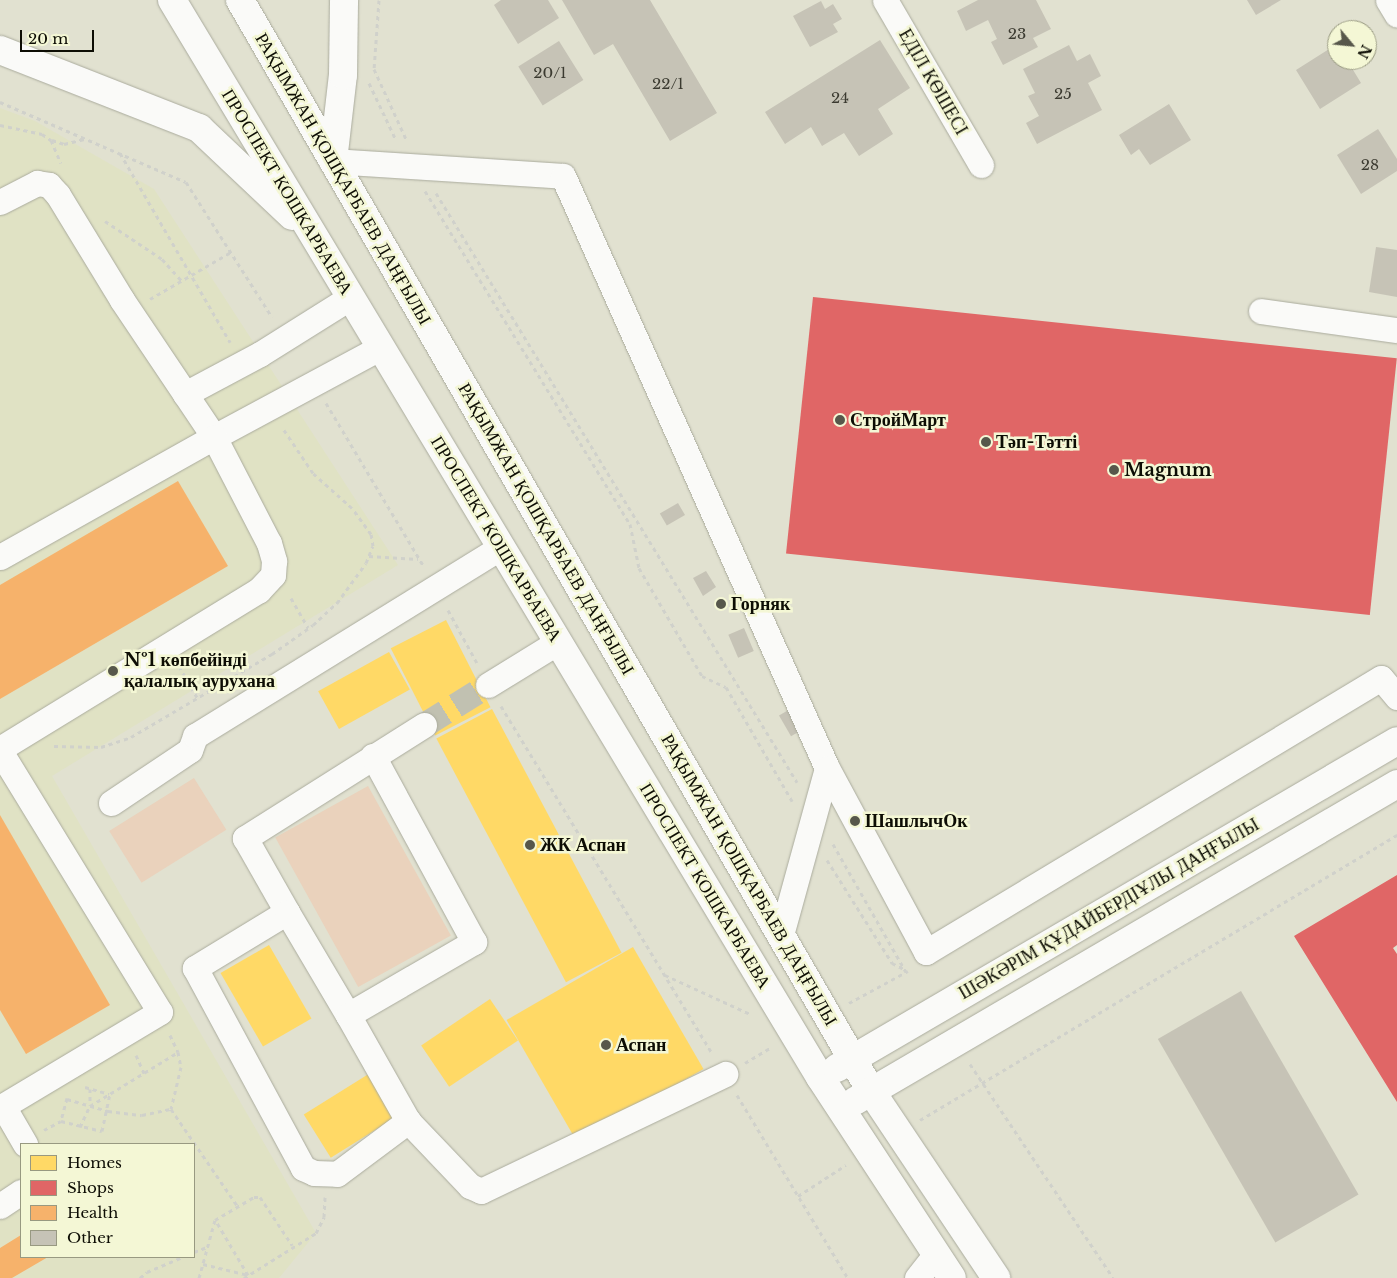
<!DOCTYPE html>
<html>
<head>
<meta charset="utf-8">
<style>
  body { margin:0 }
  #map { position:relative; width:1397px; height:1278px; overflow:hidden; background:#e1e1d0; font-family:"Libre Baskerville",serif }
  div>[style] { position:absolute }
  .built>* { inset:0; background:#e0e2c4 }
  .green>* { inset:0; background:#ead2bc; transform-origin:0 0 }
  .homes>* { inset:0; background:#ffd966; transform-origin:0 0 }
  .shops>* { inset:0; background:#e06666; transform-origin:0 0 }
  .health>* { inset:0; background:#f6b26b }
  .building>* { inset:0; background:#c6c3b6; transform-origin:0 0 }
  .minor-tunnel>* { height:25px; margin-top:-12.5px; transform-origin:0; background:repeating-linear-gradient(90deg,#c1c1b1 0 25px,transparent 0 37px) }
  .path>* { height:3px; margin-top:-1.5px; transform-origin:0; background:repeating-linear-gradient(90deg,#d0d1cb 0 4px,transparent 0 8px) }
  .roads { filter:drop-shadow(0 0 1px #aaab9d) drop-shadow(0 0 1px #aaab9d) }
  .minor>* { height:25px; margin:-12.5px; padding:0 12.5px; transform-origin:12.5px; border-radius:12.5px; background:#fafaf8 }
  .major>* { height:28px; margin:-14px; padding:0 14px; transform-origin:14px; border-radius:14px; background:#fafaf8 }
  .dots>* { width:14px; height:14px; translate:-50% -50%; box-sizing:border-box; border:2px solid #f4f7d5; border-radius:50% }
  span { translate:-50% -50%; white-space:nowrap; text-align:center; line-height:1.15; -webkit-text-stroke:5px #f4f7d5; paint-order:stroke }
  .number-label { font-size:15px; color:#3b3a30 }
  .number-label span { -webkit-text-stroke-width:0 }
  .street-label { font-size:18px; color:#0d0d04 }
  .poi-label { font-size:18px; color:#0d0d04; font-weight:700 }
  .left { translate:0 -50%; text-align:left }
  .legend { position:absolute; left:20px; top:1143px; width:175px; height:115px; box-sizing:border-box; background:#f4f7d5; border:1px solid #989981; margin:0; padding:6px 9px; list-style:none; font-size:15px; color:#0d0d04 }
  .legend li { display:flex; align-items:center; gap:10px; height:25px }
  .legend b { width:25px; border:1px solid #989981 }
  .north { position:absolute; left:1327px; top:20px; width:50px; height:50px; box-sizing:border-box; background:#f4f7d5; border:1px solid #989981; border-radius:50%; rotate:118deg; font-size:14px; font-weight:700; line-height:20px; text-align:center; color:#0d0d04 }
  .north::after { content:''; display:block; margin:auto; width:18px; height:22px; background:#57574b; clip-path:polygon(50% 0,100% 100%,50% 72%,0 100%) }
  .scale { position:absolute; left:20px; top:30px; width:74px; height:22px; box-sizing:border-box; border:2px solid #0d0d04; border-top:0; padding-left:6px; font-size:15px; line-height:18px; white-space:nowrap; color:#0d0d04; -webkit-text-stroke:4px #f4f7d5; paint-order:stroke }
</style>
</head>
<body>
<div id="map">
  <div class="built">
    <div style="clip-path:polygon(evenodd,0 108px,35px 121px,154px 189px,398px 565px,52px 776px,316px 1233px,279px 1278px,0 1278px,0 108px,21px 1144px,194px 1144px,194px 1257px,21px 1257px,21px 1144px)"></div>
  </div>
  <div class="green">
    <div style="left:194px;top:778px;width:61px;height:100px;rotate:58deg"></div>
    <div style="left:368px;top:786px;width:171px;height:106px;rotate:61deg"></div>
  </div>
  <div class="homes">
    <div style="left:446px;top:620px;width:98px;height:62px;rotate:63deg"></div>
    <div style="left:389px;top:652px;width:43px;height:81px;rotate:61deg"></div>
    <div style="left:492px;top:709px;width:276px;height:63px;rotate:62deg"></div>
    <div style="left:269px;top:945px;width:85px;height:56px;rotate:60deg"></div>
    <div style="left:633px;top:947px;width:141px;height:146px;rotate:60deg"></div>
    <div style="left:490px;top:999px;width:50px;height:83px;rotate:56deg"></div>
    <div style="left:375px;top:1070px;width:51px;height:84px;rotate:58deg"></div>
  </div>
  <div class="shops">
    <div style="left:813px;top:297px;width:587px;height:258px;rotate:6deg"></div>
    <div style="clip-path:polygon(1397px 875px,1397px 945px,1393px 948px,1397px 954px,1397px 1102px,1294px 936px)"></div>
  </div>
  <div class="health">
    <div style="clip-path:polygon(178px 481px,228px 566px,0 699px,0 585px)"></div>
    <div style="clip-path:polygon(0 815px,110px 1005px,26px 1054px,0 1010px)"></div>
    <div style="clip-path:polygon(21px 1235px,21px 1257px,48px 1257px,12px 1278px,0 1278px,0 1248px)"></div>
  </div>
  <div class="building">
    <div style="clip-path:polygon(501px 0,548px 0,559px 18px,518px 44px,494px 5px)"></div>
    <div style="clip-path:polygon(562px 0,650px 0,717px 113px,670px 141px,613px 44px,594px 55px)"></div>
    <div style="clip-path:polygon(978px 0,1036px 0,1051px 29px,1033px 38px,1038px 47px,1003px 65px,991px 42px,997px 39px,988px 20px,966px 31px,957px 11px)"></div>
    <div style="clip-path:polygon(1247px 0,1281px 0,1256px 15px)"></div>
    <div style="clip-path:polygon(821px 1px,825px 9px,833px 4px,842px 19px,833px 24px,838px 32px,810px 47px,793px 16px)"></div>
    <div style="clip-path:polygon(880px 40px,910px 88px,878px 109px,893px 134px,859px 156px,844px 133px,822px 146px,811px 127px,785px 144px,765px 112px)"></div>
    <div style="left:559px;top:41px;width:46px;height:48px;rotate:58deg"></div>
    <div style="clip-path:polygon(1337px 44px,1337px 60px,1347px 60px,1361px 83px,1320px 109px,1296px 70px)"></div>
    <div style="clip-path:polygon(1069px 45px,1077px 61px,1090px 54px,1101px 76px,1088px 83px,1102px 110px,1037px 144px,1026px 123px,1039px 116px,1028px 96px,1035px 93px,1023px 69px)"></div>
    <div style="clip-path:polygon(1169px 104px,1191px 140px,1150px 165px,1139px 149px,1131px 155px,1119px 135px)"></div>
    <div style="clip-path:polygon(1378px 129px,1397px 159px,1397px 171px,1361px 194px,1337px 155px)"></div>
    <div style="clip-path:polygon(1376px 247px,1397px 250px,1397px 297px,1369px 292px)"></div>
    <div style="left:678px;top:503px;width:14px;height:21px;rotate:60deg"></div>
    <div style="clip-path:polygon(706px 571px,716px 587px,703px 596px,693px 578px)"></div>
    <div style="left:744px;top:628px;width:25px;height:17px;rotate:67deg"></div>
    <div style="left:792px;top:708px;width:24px;height:15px;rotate:60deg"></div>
    <div style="left:1241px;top:991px;width:235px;height:96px;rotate:60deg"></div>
  </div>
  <div class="minor-tunnel">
    <div style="left:424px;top:725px;width:75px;rotate:-32deg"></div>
  </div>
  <div class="path">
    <div style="left:379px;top:0;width:69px;rotate:94.1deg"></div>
    <div style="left:374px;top:69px;width:79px;rotate:65.4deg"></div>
    <div style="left:369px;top:83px;width:63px;rotate:64.7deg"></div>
    <div style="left:0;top:102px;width:202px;rotate:23.3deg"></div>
    <div style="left:186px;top:182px;width:160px;rotate:57.5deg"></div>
    <div style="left:0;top:125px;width:43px;rotate:12.1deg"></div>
    <div style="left:42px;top:134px;width:11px;rotate:34deg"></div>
    <div style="left:51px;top:140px;width:25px;rotate:67deg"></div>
    <div style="left:52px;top:140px;width:13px;rotate:18deg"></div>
    <div style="left:64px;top:144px;width:21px;rotate:-14deg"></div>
    <div style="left:120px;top:153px;width:219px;rotate:59.8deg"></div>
    <div style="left:425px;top:191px;width:391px;rotate:58.4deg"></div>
    <div style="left:630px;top:524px;width:45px;rotate:78.4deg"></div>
    <div style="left:639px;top:568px;width:125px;rotate:59.7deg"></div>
    <div style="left:702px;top:676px;width:26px;rotate:25deg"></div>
    <div style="left:726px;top:687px;width:132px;rotate:59.9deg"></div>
    <div style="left:436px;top:193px;width:691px;rotate:58.5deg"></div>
    <div style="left:105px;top:221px;width:69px;rotate:33.7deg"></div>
    <div style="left:162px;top:259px;width:30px;rotate:48deg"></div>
    <div style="left:150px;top:299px;width:94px;rotate:-30.1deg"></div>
    <div style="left:326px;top:403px;width:191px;rotate:59.1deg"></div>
    <div style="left:369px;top:556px;width:49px;rotate:3.5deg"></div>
    <div style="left:291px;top:598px;width:34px;rotate:60deg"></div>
    <div style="left:448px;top:610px;width:60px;rotate:61.3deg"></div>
    <div style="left:179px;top:666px;width:36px;rotate:60deg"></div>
    <div style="left:501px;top:706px;width:406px;rotate:58.7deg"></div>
    <div style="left:54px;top:746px;width:47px;rotate:1.2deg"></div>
    <div style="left:101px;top:747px;width:32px;rotate:-18deg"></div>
    <div style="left:131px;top:737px;width:164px;rotate:-30.5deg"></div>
    <div style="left:272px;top:654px;width:50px;rotate:-35.3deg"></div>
    <div style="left:313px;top:625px;width:33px;rotate:-43deg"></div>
    <div style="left:337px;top:603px;width:49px;rotate:-54.1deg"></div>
    <div style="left:366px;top:563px;width:18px;rotate:-68deg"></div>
    <div style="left:373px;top:546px;width:12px;rotate:-99deg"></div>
    <div style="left:371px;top:534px;width:32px;rotate:-126deg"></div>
    <div style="left:352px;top:508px;width:52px;rotate:-138.1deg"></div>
    <div style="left:313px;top:473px;width:55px;rotate:-124deg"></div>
    <div style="left:833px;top:844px;width:147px;rotate:60.3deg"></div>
    <div style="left:827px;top:860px;width:122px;rotate:57.7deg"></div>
    <div style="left:892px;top:963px;width:13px;rotate:27deg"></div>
    <div style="left:665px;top:975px;width:94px;rotate:24.6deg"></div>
    <div style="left:849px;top:1003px;width:67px;rotate:-28.5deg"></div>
    <div style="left:170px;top:1035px;width:19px;rotate:65deg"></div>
    <div style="left:136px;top:1055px;width:20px;rotate:66deg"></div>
    <div style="left:745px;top:1063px;width:31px;rotate:-31deg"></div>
    <div style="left:970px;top:1064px;width:257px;rotate:56.2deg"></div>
    <div style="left:85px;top:1087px;width:25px;rotate:16deg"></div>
    <div style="left:90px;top:1089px;width:16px;rotate:90deg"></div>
    <div style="left:737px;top:1095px;width:214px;rotate:58.8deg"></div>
    <div style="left:67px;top:1098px;width:24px;rotate:105deg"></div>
    <div style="left:61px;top:1121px;width:42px;rotate:13.7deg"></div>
    <div style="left:102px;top:1131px;width:38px;rotate:-78deg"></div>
    <div style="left:67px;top:1099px;width:43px;rotate:16.3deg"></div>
    <div style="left:108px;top:1111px;width:34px;rotate:7deg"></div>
    <div style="left:142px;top:1115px;width:30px;rotate:-12deg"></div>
    <div style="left:920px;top:1120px;width:556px;rotate:-30.86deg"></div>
    <div style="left:80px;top:1127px;width:23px;rotate:-65deg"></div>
    <div style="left:90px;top:1106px;width:103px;rotate:-31.5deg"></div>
    <div style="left:178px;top:1052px;width:15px;rotate:79deg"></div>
    <div style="left:181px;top:1067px;width:43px;rotate:103.4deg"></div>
    <div style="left:171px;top:1109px;width:119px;rotate:55.6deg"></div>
    <div style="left:44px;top:1130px;width:19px;rotate:-28deg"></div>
    <div style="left:798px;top:1196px;width:57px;rotate:-32.9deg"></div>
    <div style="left:194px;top:1252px;width:14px;rotate:-21deg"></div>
    <div style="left:203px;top:1264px;width:46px;rotate:13.7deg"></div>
    <div style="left:248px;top:1275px;width:63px;rotate:-120.7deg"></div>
    <div style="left:140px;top:1278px;width:9px;rotate:-41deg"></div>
    <div style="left:147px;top:1272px;width:39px;rotate:-23deg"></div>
    <div style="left:199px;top:1278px;width:60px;rotate:-74.6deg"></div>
    <div style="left:215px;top:1220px;width:45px;rotate:-30.5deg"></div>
    <div style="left:254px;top:1197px;width:6px"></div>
    <div style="left:260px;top:1197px;width:58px;rotate:56.3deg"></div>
    <div style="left:244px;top:1278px;width:85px;rotate:-32deg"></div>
    <div style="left:316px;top:1233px;width:18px;rotate:-63deg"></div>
    <div style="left:324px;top:1217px;width:20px;rotate:-87deg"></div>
  </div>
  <div class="roads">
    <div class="minor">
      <div style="left:885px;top:0;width:191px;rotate:59.8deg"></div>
      <div style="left:1388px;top:0;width:17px;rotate:59deg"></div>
      <div style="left:333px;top:161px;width:230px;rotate:3.7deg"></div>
      <div style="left:563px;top:176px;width:648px;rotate:65.97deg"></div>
      <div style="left:827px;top:768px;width:209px;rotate:61.7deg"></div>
      <div style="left:926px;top:952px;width:531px;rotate:-31.06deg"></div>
      <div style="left:1381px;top:678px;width:25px;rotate:50deg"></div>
      <div style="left:0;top:202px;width:42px;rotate:-27.2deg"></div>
      <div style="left:37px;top:183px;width:12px;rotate:9deg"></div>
      <div style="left:49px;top:185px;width:13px;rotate:48deg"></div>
      <div style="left:58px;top:195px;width:123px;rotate:58.6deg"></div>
      <div style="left:122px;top:300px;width:165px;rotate:56.1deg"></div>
      <div style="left:214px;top:437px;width:190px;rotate:-28.3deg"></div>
      <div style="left:1261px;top:311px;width:137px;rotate:8deg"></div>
      <div style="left:185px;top:394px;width:85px;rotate:-28.1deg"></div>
      <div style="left:260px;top:354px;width:107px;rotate:-32.1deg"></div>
      <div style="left:0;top:557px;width:245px;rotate:-29.3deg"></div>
      <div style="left:214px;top:437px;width:119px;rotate:62.6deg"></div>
      <div style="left:269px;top:543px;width:19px;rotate:74deg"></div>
      <div style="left:274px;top:561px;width:14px;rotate:94deg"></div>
      <div style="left:273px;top:575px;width:21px;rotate:133deg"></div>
      <div style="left:259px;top:590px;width:304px;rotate:148.5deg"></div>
      <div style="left:488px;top:685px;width:82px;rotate:-31.6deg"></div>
      <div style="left:424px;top:725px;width:212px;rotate:147.7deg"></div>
      <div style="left:245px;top:838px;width:85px;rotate:60.4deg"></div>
      <div style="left:287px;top:912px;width:108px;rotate:148.7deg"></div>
      <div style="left:195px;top:968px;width:227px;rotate:61.6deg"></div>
      <div style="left:303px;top:1168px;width:12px;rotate:24deg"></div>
      <div style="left:314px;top:1173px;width:23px;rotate:2deg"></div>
      <div style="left:337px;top:1174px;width:89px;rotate:-36.7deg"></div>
      <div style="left:408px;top:1121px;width:90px;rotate:46.4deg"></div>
      <div style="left:470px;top:1186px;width:12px;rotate:24deg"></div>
      <div style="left:481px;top:1191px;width:271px;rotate:-25.6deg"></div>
      <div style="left:0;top:751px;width:306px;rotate:58.5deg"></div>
      <div style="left:160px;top:1012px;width:183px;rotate:149.1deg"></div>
      <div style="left:111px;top:803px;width:95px;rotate:-33.9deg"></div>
      <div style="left:190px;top:750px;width:15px;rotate:-70deg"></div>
      <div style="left:195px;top:736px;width:360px;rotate:-31.7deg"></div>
      <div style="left:287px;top:912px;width:120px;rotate:59.4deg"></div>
      <div style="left:348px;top:1015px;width:146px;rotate:-30.1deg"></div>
      <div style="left:474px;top:942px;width:212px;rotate:-118.5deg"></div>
      <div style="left:781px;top:935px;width:173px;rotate:-74.6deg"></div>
      <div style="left:348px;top:1015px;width:122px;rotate:60.5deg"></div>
      <div style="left:0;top:1107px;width:3px;rotate:-18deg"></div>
      <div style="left:3px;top:1106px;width:44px;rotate:59.9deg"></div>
      <div style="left:0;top:1206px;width:25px;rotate:-34deg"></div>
      <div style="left:917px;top:1278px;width:31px;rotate:-52deg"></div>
    </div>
    <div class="major">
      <div style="left:172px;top:0;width:1257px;rotate:58.97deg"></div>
      <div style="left:820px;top:1077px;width:240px;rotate:56.7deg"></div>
      <div style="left:240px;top:0;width:1260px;rotate:59.96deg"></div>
      <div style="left:871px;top:1091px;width:225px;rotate:56.2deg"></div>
      <div style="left:0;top:50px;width:214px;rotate:21.4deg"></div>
      <div style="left:199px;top:128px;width:128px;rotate:43.4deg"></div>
      <div style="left:333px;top:161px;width:87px;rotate:-83.4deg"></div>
      <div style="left:343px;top:75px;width:75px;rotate:-89.2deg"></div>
      <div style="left:837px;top:1068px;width:648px;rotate:-30.28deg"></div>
      <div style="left:855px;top:1101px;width:628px;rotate:-30.32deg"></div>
    </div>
  </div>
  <div class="dots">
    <div style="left:840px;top:420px;background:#57574b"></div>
    <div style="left:986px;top:442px;background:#57574b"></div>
    <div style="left:1114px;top:470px;background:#57574b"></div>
    <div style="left:721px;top:604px;background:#57574b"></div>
    <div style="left:113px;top:671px;background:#57574b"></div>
    <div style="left:855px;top:821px;background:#57574b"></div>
    <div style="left:530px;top:845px;background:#57574b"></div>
    <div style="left:606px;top:1045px;background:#57574b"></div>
  </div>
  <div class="number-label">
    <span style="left:1017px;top:34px">23</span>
    <span style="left:550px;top:73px">20/1</span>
    <span style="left:668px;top:84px">22/1</span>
    <span style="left:1063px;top:94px">25</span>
    <span style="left:840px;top:98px">24</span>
    <span style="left:1370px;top:165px">28</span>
  </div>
  <div class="street-label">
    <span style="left:933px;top:82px;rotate:60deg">ЕДІЛ КӨШЕСІ</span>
    <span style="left:343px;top:179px;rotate:60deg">РАҚЫМЖАН ҚОШҚАРБАЕВ ДАҢҒЫЛЫ</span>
    <span style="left:287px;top:192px;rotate:59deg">ПРОСПЕКТ КОШКАРБАЕВА</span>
    <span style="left:546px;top:529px;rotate:60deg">РАҚЫМЖАН ҚОШҚАРБАЕВ ДАҢҒЫЛЫ</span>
    <span style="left:496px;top:539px;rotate:59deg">ПРОСПЕКТ КОШКАРБАЕВА</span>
    <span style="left:749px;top:880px;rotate:60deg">РАҚЫМЖАН ҚОШҚАРБАЕВ ДАҢҒЫЛЫ</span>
    <span style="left:705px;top:886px;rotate:59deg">ПРОСПЕКТ КОШКАРБАЕВА</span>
    <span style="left:1109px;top:909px;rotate:-30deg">ШӘКӘРІМ ҚҰДАЙБЕРДІҰЛЫ ДАҢҒЫЛЫ</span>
  </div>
  <div class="poi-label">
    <span class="left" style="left:850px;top:420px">СтройМарт</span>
    <span class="left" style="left:996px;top:442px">Тәп-Тәтті</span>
    <span class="left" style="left:1124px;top:470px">Magnum</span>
    <span class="left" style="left:731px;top:604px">Горняк</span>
    <span class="left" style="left:124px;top:671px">№1 көпбейінді<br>қалалық аурухана</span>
    <span class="left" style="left:865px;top:821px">ШашлычОк</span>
    <span class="left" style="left:540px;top:845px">ЖК Аспан</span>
    <span class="left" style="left:616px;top:1045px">Аспан</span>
  </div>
  <ul class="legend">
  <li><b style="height:14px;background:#ffd966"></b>Homes</li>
  <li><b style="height:14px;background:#e06666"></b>Shops</li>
  <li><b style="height:14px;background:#f6b26b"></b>Health</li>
  <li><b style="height:14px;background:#c6c3b6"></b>Other</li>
  </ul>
  <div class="north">N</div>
  <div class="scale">20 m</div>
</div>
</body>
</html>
